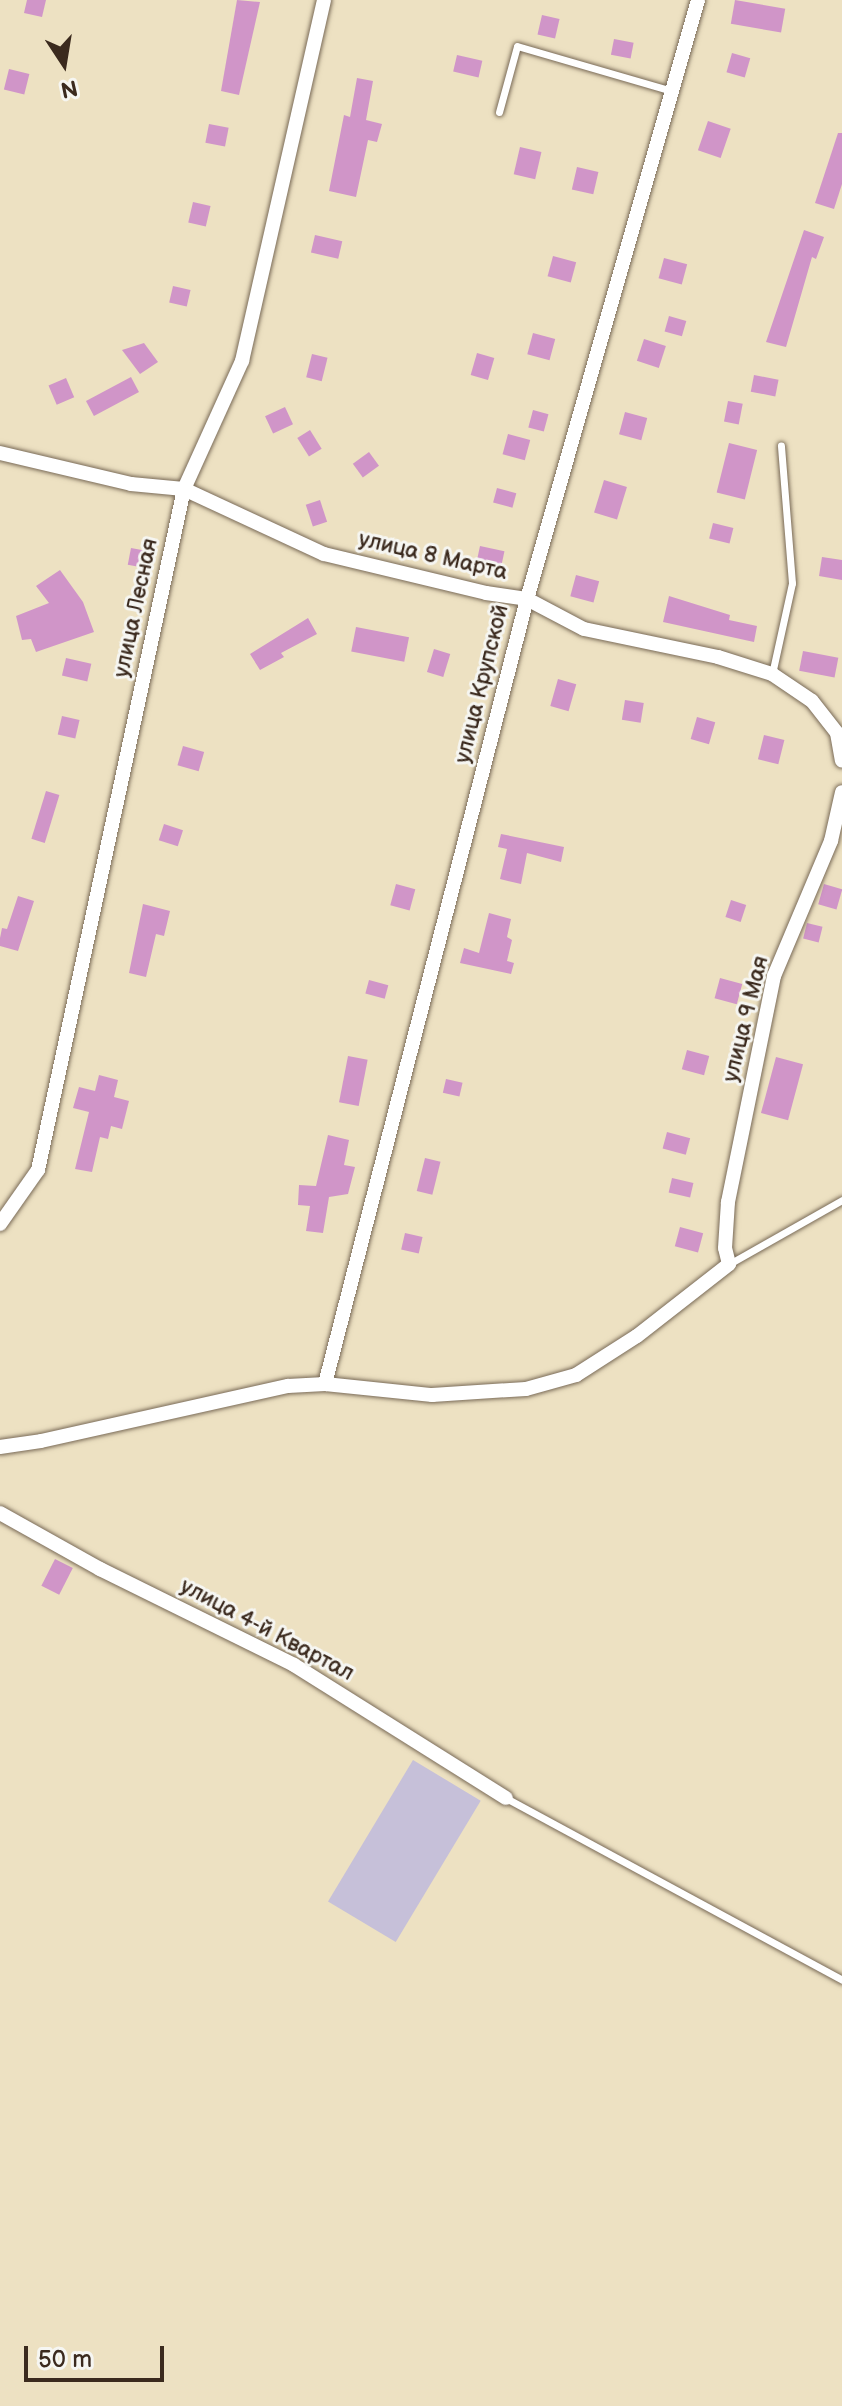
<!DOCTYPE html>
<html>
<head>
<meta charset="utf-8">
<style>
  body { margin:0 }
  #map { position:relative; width:842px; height:2406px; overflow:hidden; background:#ede1c2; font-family:"Balsamiq Sans",sans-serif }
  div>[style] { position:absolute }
  .industrial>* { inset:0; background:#c6c0d9; transform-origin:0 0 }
  .building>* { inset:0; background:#d095c8; transform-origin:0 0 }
  .roads { filter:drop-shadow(0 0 2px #796a57) drop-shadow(0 0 2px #796a57) }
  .service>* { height:7px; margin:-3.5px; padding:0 3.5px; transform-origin:3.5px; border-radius:3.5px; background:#fff }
  .minor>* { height:14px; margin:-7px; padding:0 7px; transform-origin:7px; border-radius:7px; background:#fff }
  span { translate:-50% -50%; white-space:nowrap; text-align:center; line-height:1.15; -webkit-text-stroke:6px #f6f6f2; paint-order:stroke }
  .street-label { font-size:22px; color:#3b2a1e }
  .north { position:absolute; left:24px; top:24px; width:80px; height:80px; -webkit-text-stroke:6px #f6f6f2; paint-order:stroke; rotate:168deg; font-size:22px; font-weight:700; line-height:32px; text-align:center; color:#3b2a1e }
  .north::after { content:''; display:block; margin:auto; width:28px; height:36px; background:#3b2a1e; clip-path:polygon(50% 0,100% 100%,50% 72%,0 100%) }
  .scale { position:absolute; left:24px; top:2346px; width:140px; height:36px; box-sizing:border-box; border:4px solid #3b2a1e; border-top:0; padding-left:10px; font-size:24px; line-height:28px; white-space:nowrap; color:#3b2a1e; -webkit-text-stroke:6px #f6f6f2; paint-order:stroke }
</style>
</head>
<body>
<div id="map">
  <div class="industrial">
    <div style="left:413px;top:1760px;width:79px;height:165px;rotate:31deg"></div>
  </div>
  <div class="building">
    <div style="clip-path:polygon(27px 0,46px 0,42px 17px,24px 13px)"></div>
    <div style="clip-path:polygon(237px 0,260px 2px,239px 95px,221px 91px)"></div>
    <div style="left:735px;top:0;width:51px;height:24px;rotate:10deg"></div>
    <div style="left:542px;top:15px;width:18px;height:20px;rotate:13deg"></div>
    <div style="left:614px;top:39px;width:20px;height:16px;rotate:11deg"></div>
    <div style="left:732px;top:53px;width:19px;height:20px;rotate:16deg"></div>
    <div style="left:457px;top:55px;width:26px;height:17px;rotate:13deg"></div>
    <div style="left:9px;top:69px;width:21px;height:21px;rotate:14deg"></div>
    <div style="clip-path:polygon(357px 78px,373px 81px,366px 120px,382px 124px,377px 142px,368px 140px,356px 197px,329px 191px,344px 115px,350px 117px)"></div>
    <div style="left:708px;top:121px;width:24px;height:31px;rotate:19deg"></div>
    <div style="left:209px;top:124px;width:20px;height:19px;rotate:11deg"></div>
    <div style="clip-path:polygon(838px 133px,842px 133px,842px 184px,834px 209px,815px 203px)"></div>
    <div style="left:520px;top:147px;width:22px;height:28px;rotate:13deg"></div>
    <div style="left:577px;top:167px;width:22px;height:23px;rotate:13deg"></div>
    <div style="left:193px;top:202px;width:18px;height:21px;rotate:13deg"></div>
    <div style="clip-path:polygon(804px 230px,824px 237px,816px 259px,812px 257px,786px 347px,766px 342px)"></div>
    <div style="left:315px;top:235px;width:28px;height:18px;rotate:13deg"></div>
    <div style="left:553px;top:256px;width:24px;height:21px;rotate:15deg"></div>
    <div style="left:664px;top:258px;width:24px;height:21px;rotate:15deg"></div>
    <div style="left:173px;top:286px;width:18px;height:17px;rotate:13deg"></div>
    <div style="left:669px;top:316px;width:18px;height:16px;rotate:16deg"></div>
    <div style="left:533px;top:333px;width:23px;height:22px;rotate:15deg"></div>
    <div style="left:644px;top:339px;width:23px;height:23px;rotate:18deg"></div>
    <div style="clip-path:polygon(144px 343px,158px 362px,140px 374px,122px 350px)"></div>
    <div style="left:477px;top:353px;width:18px;height:23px;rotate:16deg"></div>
    <div style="left:312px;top:354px;width:16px;height:24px;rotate:14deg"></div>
    <div style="left:754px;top:375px;width:25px;height:17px;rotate:11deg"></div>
    <div style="left:131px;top:377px;width:17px;height:51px;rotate:62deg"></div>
    <div style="left:66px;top:378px;width:21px;height:19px;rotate:67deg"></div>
    <div style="left:728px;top:401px;width:15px;height:21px;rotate:11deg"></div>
    <div style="left:285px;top:407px;width:19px;height:22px;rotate:65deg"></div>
    <div style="left:533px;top:410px;width:16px;height:18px;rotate:15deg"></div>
    <div style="left:625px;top:412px;width:23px;height:23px;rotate:15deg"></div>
    <div style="left:310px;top:430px;width:22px;height:15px;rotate:58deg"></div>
    <div style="left:508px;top:434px;width:23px;height:21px;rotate:15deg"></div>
    <div style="left:729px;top:443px;width:29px;height:51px;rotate:14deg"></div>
    <div style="left:369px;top:452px;width:17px;height:20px;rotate:54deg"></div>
    <div style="left:604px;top:480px;width:24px;height:34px;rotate:17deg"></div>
    <div style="left:497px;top:488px;width:20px;height:15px;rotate:15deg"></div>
    <div style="left:320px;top:500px;width:23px;height:15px;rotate:72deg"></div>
    <div style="left:713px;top:523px;width:21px;height:16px;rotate:14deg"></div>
    <div style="left:480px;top:546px;width:25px;height:19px;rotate:12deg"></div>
    <div style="left:131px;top:548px;width:15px;height:17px;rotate:11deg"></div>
    <div style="clip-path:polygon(822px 557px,842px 560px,842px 580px,819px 576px)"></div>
    <div style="clip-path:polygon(60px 570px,83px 602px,94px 632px,36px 652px,31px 639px,22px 640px,16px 616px,49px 603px,36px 586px)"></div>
    <div style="left:576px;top:575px;width:24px;height:22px;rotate:15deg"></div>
    <div style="clip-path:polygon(669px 596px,730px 615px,729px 620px,757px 626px,754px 642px,663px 622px)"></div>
    <div style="clip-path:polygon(308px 618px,317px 634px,281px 653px,284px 657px,260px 670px,250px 654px)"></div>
    <div style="left:356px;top:627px;width:54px;height:25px;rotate:11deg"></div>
    <div style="left:434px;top:649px;width:17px;height:24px;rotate:17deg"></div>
    <div style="left:803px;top:651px;width:36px;height:20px;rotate:11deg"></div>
    <div style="left:66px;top:658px;width:26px;height:18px;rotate:13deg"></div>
    <div style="left:558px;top:679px;width:19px;height:28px;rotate:16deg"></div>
    <div style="left:625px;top:700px;width:19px;height:20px;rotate:9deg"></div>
    <div style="left:62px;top:716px;width:18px;height:19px;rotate:13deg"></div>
    <div style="left:697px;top:717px;width:19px;height:23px;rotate:16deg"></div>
    <div style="left:764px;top:735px;width:21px;height:25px;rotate:14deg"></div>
    <div style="left:183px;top:746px;width:22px;height:20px;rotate:16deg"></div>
    <div style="left:46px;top:791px;width:14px;height:50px;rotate:17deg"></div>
    <div style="left:164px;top:824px;width:20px;height:17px;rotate:18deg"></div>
    <div style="clip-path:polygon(501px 834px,564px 847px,561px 862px,527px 853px,521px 884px,500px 879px,507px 849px,498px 847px)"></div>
    <div style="left:396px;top:884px;width:20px;height:22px;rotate:15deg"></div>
    <div style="left:824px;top:884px;width:19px;height:21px;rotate:16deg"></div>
    <div style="clip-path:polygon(18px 896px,34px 901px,18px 951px,0 946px,0 938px,2px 928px,7px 929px)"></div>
    <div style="left:731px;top:900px;width:16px;height:18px;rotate:18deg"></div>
    <div style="clip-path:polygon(143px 904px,170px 911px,164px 936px,156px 934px,146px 977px,129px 973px)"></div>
    <div style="clip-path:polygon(489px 913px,511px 919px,507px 937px,512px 940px,507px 961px,514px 963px,511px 974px,460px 963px,464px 948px,479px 953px)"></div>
    <div style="left:807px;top:923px;width:16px;height:16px;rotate:14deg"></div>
    <div style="left:720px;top:978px;width:23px;height:21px;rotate:15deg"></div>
    <div style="left:369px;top:980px;width:20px;height:14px;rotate:15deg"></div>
    <div style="left:687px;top:1050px;width:23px;height:20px;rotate:15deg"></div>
    <div style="left:348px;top:1056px;width:20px;height:47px;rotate:11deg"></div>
    <div style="left:776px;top:1057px;width:28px;height:58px;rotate:15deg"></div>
    <div style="clip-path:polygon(99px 1075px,118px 1080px,114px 1097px,129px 1101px,122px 1129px,111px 1126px,108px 1139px,100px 1137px,92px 1172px,75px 1169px,89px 1112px,73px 1108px,79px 1087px,95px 1091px)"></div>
    <div style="left:446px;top:1079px;width:17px;height:14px;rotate:13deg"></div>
    <div style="left:667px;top:1132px;width:24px;height:17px;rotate:15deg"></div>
    <div style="clip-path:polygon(328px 1135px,349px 1140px,344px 1165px,355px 1167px,348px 1194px,329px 1197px,323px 1233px,306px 1231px,310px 1206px,298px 1205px,299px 1185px,316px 1186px)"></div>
    <div style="left:425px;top:1158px;width:16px;height:34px;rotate:14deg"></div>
    <div style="left:672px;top:1178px;width:22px;height:15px;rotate:13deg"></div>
    <div style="left:680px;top:1227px;width:24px;height:20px;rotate:15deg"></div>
    <div style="left:405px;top:1233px;width:18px;height:17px;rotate:13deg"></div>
    <div style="left:55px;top:1559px;width:20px;height:30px;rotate:27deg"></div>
  </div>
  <div class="roads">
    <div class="service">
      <div style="left:499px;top:112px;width:68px;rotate:-74.7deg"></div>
      <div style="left:517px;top:46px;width:161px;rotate:16.2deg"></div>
      <div style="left:772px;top:674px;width:93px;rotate:-77.6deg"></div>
      <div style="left:792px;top:583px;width:138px;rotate:-94.6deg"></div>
      <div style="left:729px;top:1264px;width:130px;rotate:-29.5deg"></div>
      <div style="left:506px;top:1798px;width:382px;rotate:28.4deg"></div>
    </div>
    <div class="minor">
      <div style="left:0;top:453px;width:135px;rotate:13.3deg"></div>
      <div style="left:131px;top:484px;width:53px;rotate:5.4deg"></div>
      <div style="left:184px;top:489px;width:154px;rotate:24.9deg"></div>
      <div style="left:324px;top:554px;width:167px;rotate:13.5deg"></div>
      <div style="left:486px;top:593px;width:41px;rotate:8.3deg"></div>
      <div style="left:527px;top:599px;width:64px;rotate:27.8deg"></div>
      <div style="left:584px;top:629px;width:137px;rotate:11.8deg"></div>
      <div style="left:718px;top:657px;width:57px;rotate:17.5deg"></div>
      <div style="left:772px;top:674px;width:48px;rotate:34deg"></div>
      <div style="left:812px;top:701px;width:41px;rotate:52deg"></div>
      <div style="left:837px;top:733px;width:28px;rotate:80deg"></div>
      <div style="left:0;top:1224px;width:66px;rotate:-54.9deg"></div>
      <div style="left:38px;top:1170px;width:696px;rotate:-77.9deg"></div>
      <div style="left:184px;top:489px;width:141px;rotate:-65.6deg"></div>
      <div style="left:242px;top:361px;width:370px;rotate:-77.2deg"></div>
      <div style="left:325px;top:1384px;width:811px;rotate:-75.57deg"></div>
      <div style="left:527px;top:599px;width:623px;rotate:-74.07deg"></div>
      <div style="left:0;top:1447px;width:41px;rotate:-8.3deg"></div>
      <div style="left:41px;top:1441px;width:253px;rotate:-12.6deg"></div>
      <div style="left:288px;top:1386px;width:37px;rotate:-3deg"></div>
      <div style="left:325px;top:1384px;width:108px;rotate:5.9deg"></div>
      <div style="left:432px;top:1395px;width:94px;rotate:-3.7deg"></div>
      <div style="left:526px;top:1389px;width:52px;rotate:-15.6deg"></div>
      <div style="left:576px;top:1375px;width:72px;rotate:-32.6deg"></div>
      <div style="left:637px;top:1336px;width:117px;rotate:-38deg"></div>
      <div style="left:729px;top:1264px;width:16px;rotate:-104deg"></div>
      <div style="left:725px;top:1248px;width:46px;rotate:-86.3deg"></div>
      <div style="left:728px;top:1202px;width:231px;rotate:-78.5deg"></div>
      <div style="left:774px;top:976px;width:147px;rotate:-67.1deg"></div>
      <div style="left:831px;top:841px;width:50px;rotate:-77.3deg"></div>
      <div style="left:0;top:1513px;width:115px;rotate:29.2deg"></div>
      <div style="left:100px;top:1569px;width:216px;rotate:26.3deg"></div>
      <div style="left:294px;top:1665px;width:250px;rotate:32.1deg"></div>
    </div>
  </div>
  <div class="street-label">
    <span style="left:433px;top:556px;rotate:13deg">улица 8 Марта</span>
    <span style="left:136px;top:608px;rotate:-78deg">улица Лесная</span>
    <span style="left:482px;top:684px;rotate:-76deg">улица Крупской</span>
    <span style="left:746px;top:1019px;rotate:-76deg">улица 9 Мая</span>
    <span style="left:267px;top:1630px;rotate:28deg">улица 4-й Квартал</span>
  </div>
  <div class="north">N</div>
  <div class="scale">50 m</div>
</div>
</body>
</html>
